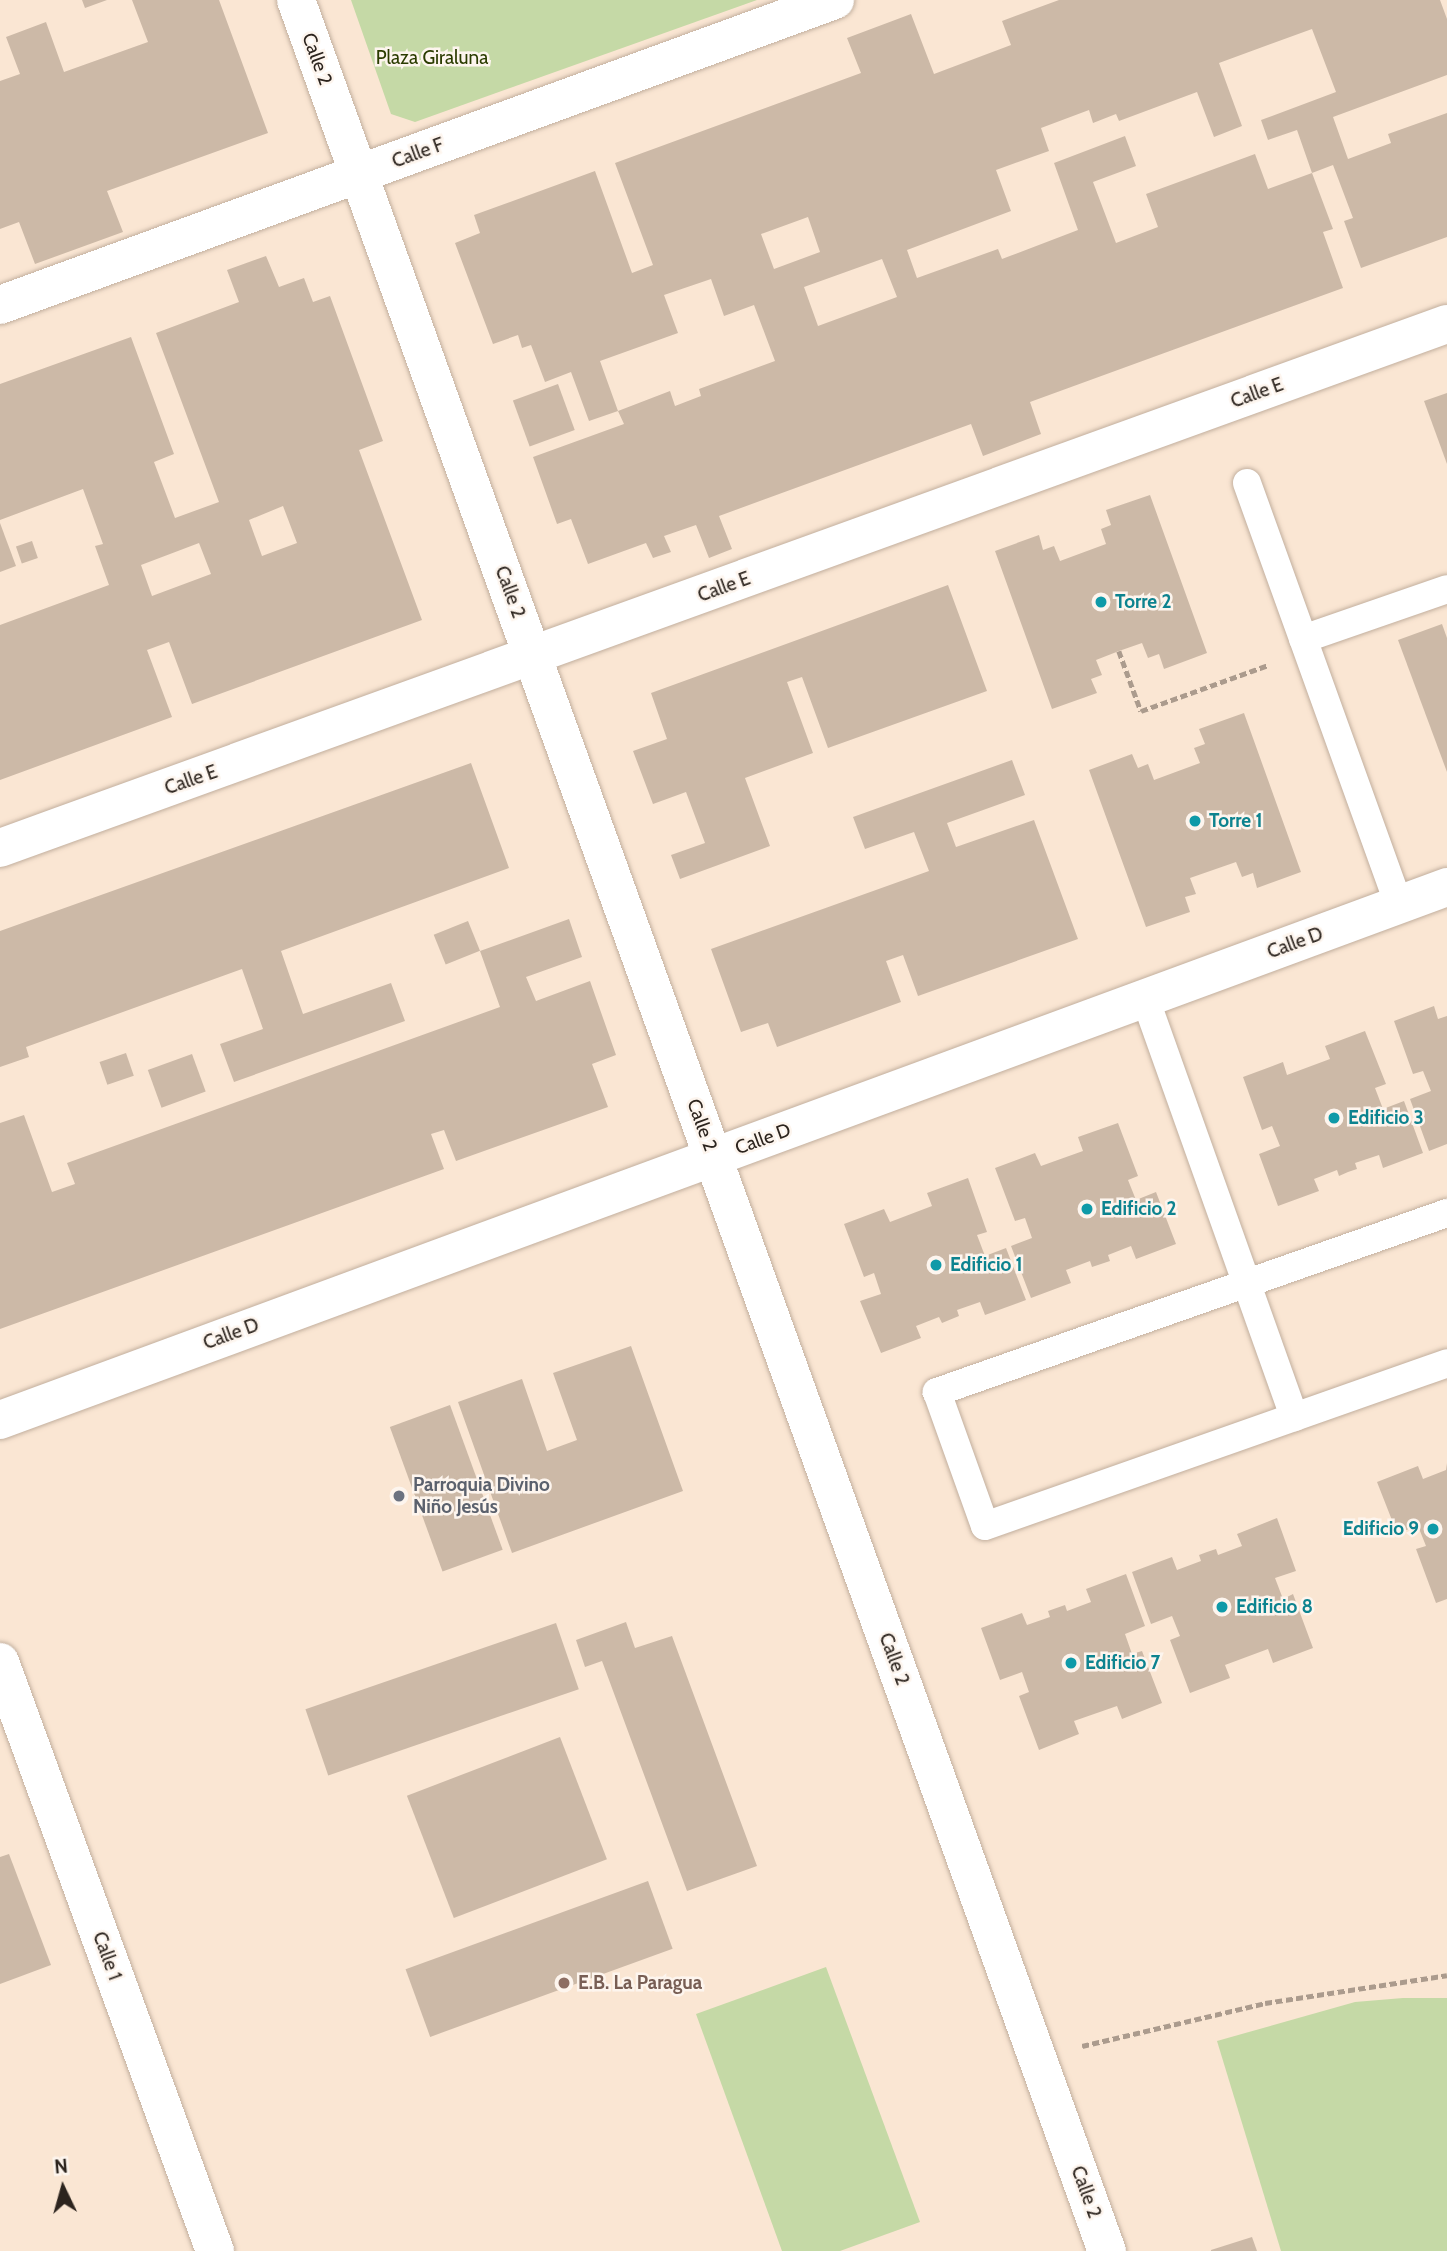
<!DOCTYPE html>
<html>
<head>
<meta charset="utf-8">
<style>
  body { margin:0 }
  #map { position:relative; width:1447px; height:2251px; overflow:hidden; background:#fae6d3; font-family:Cabin,sans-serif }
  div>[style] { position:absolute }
  .green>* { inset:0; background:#c5d9a6 }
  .building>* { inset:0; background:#ccb9a7; transform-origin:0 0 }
  .path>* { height:4.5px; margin-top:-2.25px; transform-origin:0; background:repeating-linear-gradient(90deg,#ab9b8d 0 7px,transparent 0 10.5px) }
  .roads { filter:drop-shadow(0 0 2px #c2af9e) drop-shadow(0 0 2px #c2af9e) }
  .service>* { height:28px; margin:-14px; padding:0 14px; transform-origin:14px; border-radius:14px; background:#fff }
  .minor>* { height:38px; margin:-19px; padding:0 19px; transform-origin:19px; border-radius:19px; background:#fff }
  .dots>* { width:19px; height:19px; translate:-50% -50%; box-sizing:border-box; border:4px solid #fdf5ee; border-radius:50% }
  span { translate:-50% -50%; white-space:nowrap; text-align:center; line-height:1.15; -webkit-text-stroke:5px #fdf5ee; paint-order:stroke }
  .park-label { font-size:19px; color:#2b3c01 }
  .street-label { font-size:19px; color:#2c241e }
  .culture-label { font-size:19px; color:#0d838f; font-weight:700 }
  .left { translate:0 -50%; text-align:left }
  .right { translate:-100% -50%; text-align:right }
  .worship-label { font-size:19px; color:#5b616d; font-weight:700 }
  .education-label { font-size:19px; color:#785e54; font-weight:700 }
  .north { position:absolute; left:28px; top:2153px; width:70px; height:70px; -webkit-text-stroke:5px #fdf5ee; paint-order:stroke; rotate:355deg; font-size:19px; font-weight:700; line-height:28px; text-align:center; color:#2c241e }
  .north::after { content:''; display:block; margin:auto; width:24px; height:32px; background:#2c241e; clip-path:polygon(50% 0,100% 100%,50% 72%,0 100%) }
</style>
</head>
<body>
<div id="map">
  <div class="green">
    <div style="clip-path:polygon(351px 0,757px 0,415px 122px,391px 114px)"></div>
    <div style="clip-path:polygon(826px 1967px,920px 2222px,840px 2251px,782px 2251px,696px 2014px)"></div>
    <div style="clip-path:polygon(1403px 1998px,1447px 1998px,1447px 2251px,1281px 2251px,1217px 2041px,1355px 2002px)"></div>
  </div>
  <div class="building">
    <div style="clip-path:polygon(82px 0,107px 0,85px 8px)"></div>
    <div style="clip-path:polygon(132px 0,219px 0,268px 133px,107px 191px,123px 232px,35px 264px,19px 222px,0 229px,0 81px,20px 74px,6px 37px,46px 22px,64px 72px,148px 42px)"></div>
    <div style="clip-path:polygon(evenodd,1059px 0,1440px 0,1447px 19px,1447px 75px,1333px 117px,1348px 159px,1391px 143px,1388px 134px,1447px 113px,1447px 237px,1361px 268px,1344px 221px,1353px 218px,1333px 165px,1312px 173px,1333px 229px,1323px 232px,1343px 288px,1030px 402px,1041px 434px,983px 456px,971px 424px,719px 516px,732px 549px,709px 558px,696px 525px,664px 536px,671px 552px,653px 558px,646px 543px,588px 564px,571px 519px,557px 524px,533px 457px,624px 424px,618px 411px,670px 391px,675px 406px,701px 396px,699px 389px,775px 361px,754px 305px,724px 316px,711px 279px,664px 295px,678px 333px,600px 361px,618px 411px,589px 421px,571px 372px,545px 382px,531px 345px,522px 348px,518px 335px,493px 344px,455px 243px,480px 233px,474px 215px,595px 171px,632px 273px,653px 265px,615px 163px,861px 73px,847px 38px,911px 14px,934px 74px,1011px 45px,1002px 21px,1059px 0,1312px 29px,1336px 92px,1261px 120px,1268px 140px,1297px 130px,1312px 173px,1268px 189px,1255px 154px,1146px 194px,1158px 227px,1116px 243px,1093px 182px,1136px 166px,1125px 136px,1054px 163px,1078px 230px,1002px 259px,998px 249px,917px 278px,907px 250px,1011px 211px,996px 170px,1049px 151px,1041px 128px,1089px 110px,1093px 123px,1116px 114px,1119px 121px,1197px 92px,1214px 137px,1242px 126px,1219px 63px,1312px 29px,1059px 0,808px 217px,820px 252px,774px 269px,761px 234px,808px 217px,1059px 0,882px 259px,897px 297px,818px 326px,804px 287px,882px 259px)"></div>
    <div style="clip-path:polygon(evenodd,266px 256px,279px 287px,304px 278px,313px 302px,330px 296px,383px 441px,359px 450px,422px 620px,192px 704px,169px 642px,147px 650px,172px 717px,0 780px,0 625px,109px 585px,95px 546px,103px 544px,83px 489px,0 520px,0 384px,131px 337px,174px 454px,154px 462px,175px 518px,219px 502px,156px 333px,239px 302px,227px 270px,266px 256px,283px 506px,297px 543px,262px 556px,249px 520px,283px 506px,266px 256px,199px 543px,211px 574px,152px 596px,141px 565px,199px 543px)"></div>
    <div style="left:558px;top:384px;width:49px;height:48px;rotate:70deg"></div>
    <div style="clip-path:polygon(1447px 393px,1447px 464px,1424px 401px)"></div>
    <div style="clip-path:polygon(1150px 495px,1207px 653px,1164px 669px,1159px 654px,1148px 658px,1142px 643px,1119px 651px,1096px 660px,1102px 675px,1091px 679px,1097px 693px,1052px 709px,995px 551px,1039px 535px,1043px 550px,1054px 546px,1060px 561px,1106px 544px,1101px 529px,1111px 525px,1106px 510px)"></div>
    <div style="clip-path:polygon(0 523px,16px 566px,0 572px)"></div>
    <div style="left:32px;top:541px;width:18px;height:17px;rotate:71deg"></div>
    <div style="clip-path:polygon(948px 585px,987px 691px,828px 748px,802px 677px,787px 682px,813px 753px,745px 778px,770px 846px,680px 879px,671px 855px,705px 843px,686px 792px,653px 804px,633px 751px,667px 739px,651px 693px)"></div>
    <div style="clip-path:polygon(1442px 624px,1447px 638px,1447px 772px,1398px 640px)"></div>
    <div style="clip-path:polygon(1244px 713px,1301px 872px,1257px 888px,1253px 873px,1242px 877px,1236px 862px,1190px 878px,1196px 894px,1185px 897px,1190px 912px,1146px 927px,1089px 770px,1132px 754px,1138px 768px,1148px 764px,1154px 780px,1200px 763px,1194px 748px,1205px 744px,1199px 729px)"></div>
    <div style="clip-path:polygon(1012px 760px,1025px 795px,947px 823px,956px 847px,1034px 820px,1078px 939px,918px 996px,903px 955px,886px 961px,901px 1002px,777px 1047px,768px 1023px,741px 1032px,711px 949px,929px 871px,914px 832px,865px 849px,853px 817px)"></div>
    <div style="clip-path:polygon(471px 763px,509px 868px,281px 951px,303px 1014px,391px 983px,405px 1021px,234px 1082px,220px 1044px,263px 1029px,242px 969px,26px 1047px,29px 1057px,0 1067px,0 931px)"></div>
    <div style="clip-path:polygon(569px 919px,582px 957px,526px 977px,536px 1001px,590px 981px,616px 1055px,592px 1064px,608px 1107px,456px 1161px,444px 1130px,431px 1134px,444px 1169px,0 1329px,0 1123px,24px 1115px,52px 1192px,75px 1184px,67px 1163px,500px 1007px,480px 951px)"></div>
    <div style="left:468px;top:921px;width:32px;height:37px;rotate:68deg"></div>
    <div style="clip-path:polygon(1434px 1006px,1438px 1019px,1447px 1016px,1447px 1144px,1429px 1151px,1410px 1099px,1431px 1091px,1423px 1071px,1413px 1074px,1394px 1021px)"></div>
    <div style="clip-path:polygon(1365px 1031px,1386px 1084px,1375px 1088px,1383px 1109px,1404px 1101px,1423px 1153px,1383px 1168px,1379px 1155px,1355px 1163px,1357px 1169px,1348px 1172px,1339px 1176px,1337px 1170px,1314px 1179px,1319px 1191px,1278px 1206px,1259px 1154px,1280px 1146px,1272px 1126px,1262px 1130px,1243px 1077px,1283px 1062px,1287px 1075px,1330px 1059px,1325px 1046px)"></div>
    <div style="left:126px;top:1053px;width:24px;height:28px;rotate:71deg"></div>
    <div style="left:192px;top:1054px;width:40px;height:47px;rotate:70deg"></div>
    <div style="clip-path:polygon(1118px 1123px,1138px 1176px,1128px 1180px,1136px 1200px,1156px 1192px,1176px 1244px,1136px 1259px,1131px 1246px,1108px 1255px,1110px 1261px,1092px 1267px,1090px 1261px,1066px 1270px,1071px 1283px,1031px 1298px,1011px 1246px,1032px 1238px,1025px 1218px,1015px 1221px,995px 1168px,1035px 1153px,1041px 1166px,1083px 1151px,1078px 1137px)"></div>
    <div style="clip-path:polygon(968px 1178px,987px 1232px,977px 1235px,985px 1256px,1006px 1248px,1026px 1300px,985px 1315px,980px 1302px,957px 1310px,959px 1316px,942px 1323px,939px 1317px,916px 1326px,921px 1338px,881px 1353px,860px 1301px,881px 1294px,874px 1273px,864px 1277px,844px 1224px,884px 1209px,890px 1222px,932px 1206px,927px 1193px)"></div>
    <div style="clip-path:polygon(631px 1346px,683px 1491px,512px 1553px,458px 1402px,522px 1379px,547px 1451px,577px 1440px,553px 1373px)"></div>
    <div style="left:450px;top:1405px;width:154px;height:64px;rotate:70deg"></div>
    <div style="clip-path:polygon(1447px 1463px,1447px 1599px,1436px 1603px,1416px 1549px,1426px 1546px,1418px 1526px,1397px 1533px,1377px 1482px,1418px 1466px,1423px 1479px,1446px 1470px)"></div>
    <div style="clip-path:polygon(1277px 1518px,1296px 1571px,1275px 1578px,1283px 1599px,1293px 1594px,1313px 1648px,1273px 1663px,1268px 1649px,1225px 1665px,1230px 1678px,1190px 1693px,1170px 1640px,1180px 1636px,1172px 1616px,1151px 1624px,1132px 1572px,1172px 1557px,1177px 1570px,1201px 1561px,1199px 1555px,1207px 1552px,1216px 1549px,1218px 1555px,1242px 1546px,1237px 1534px)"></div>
    <div style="clip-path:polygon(1126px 1574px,1145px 1626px,1125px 1634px,1132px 1654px,1142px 1651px,1162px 1703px,1122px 1719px,1117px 1706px,1074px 1721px,1079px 1734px,1039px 1750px,1019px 1696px,1029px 1692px,1022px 1672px,1000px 1680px,981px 1628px,1022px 1613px,1027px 1625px,1050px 1617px,1048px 1611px,1065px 1605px,1067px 1611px,1091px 1602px,1086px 1589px)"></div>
    <div style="clip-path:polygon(626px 1622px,635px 1648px,672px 1636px,757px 1866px,687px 1891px,602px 1661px,585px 1667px,576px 1640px)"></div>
    <div style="left:556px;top:1623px;width:70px;height:265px;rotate:71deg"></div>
    <div style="left:560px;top:1737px;width:131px;height:164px;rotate:69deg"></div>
    <div style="clip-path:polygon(9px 1854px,51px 1965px,0 1984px,0 1857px)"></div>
    <div style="left:648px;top:1881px;width:72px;height:258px;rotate:70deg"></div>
    <div style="clip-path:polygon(1252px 2237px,1257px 2251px,1211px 2251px,1211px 2250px)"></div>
  </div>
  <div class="path">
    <div style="left:1119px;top:651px;width:64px;rotate:69.9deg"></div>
    <div style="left:1141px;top:711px;width:135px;rotate:-19.9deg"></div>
    <div style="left:1082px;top:2046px;width:188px;rotate:-13.2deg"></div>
    <div style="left:1265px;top:2003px;width:184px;rotate:-8.7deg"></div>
  </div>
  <div class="roads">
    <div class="service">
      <div style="left:1247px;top:483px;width:449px;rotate:70.2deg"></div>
      <div style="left:1303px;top:639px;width:152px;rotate:-19.1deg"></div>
      <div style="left:1145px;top:998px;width:445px;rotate:70.4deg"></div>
      <div style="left:1447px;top:1213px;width:541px;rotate:160.66deg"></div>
      <div style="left:937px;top:1392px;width:142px;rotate:70.3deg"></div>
      <div style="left:985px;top:1526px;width:490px;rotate:-19.4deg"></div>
    </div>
    <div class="minor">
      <div style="left:296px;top:0;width:2393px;rotate:70.19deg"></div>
      <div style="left:0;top:305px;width:889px;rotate:-20.07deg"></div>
      <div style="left:0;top:848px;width:1539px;rotate:-19.91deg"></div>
      <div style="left:0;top:1420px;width:1542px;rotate:-20.22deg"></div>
      <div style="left:0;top:1662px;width:627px;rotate:69.95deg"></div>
    </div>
  </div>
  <div class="dots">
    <div style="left:1101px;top:602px;background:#0f9aa8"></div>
    <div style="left:1195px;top:821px;background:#0f9aa8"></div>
    <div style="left:1334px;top:1118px;background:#0f9aa8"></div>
    <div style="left:1087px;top:1209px;background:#0f9aa8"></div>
    <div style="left:936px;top:1265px;background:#0f9aa8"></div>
    <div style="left:399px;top:1496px;background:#6b7280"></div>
    <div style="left:1433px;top:1529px;background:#0f9aa8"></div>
    <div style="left:1222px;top:1607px;background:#0f9aa8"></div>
    <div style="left:1071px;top:1663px;background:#0f9aa8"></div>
    <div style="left:564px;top:1983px;background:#8d6e63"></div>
  </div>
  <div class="park-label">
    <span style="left:432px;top:58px">Plaza Giraluna</span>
  </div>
  <div class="street-label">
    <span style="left:317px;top:59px;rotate:70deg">Calle 2</span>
    <span style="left:418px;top:153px;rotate:-20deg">Calle F</span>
    <span style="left:1257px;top:393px;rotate:-20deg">Calle E</span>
    <span style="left:724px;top:587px;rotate:-20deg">Calle E</span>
    <span style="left:510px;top:592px;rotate:70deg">Calle 2</span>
    <span style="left:191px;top:780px;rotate:-19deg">Calle E</span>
    <span style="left:1295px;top:943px;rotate:-20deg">Calle D</span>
    <span style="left:702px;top:1125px;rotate:70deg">Calle 2</span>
    <span style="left:763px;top:1139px;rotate:-20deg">Calle D</span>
    <span style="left:231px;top:1334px;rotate:-20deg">Calle D</span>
    <span style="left:894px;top:1659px;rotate:70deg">Calle 2</span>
    <span style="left:107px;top:1956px;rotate:70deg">Calle 1</span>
    <span style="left:1086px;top:2192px;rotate:70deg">Calle 2</span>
  </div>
  <div class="culture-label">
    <span class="left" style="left:1115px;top:602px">Torre 2</span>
    <span class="left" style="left:1209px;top:821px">Torre 1</span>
    <span class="left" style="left:1348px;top:1118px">Edificio 3</span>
    <span class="left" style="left:1101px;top:1209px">Edificio 2</span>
    <span class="left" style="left:950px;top:1265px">Edificio 1</span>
    <span class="right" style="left:1419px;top:1529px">Edificio 9</span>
    <span class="left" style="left:1236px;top:1607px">Edificio 8</span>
    <span class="left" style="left:1085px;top:1663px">Edificio 7</span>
  </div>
  <div class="worship-label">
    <span class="left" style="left:413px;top:1496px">Parroquia Divino<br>Niño Jesús</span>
  </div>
  <div class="education-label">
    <span class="left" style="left:578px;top:1983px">E.B. La Paragua</span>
  </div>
  <div class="north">N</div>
</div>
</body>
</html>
